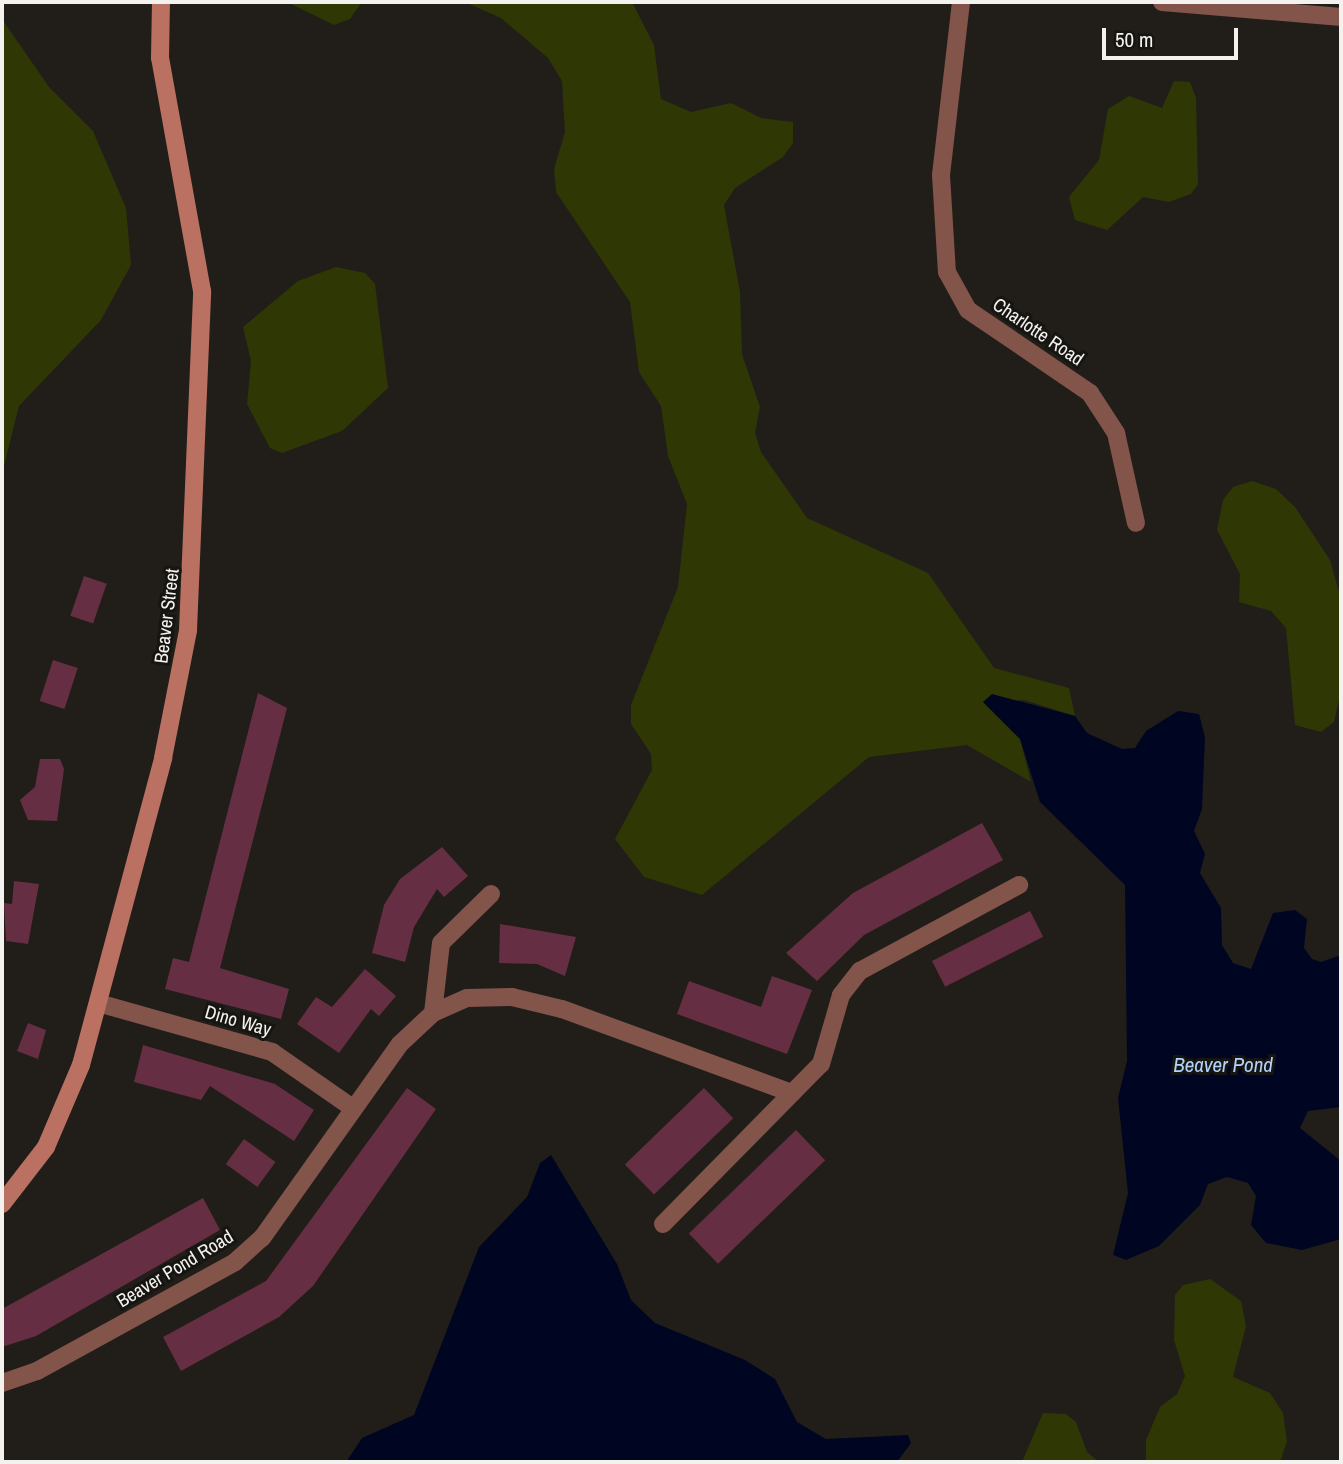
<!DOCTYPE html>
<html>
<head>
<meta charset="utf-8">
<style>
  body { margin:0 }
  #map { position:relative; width:1343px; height:1464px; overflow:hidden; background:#211e1a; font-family:"Archivo Narrow",sans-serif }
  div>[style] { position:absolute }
  .green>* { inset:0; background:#2f3704 }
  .water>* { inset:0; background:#000521 }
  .building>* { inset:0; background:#652e43; transform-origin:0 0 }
  .street>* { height:18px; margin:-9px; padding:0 9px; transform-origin:9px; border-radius:9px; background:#82544a }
  .secondary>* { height:18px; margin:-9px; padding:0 9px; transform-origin:9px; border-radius:9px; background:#ba7161 }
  span { translate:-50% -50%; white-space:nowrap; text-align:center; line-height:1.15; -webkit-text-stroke:6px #171511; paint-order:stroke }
  .street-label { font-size:19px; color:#f3f2ef }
  .water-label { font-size:21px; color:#b1d2fb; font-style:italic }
  .frame { position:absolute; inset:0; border:4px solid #f3f2ef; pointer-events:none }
  .scale { position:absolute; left:1102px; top:28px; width:136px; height:32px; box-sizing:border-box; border:4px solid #f3f2ef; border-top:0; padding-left:9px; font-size:21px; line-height:24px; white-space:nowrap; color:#f3f2ef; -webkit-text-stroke:5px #171511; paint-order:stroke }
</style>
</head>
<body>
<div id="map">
  <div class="green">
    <div style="clip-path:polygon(287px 2px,362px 2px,350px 19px,334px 25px)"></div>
    <div style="clip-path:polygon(465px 2px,632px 2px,654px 45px,661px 99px,691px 112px,731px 103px,761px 118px,793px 122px,793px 143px,783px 157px,735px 188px,724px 205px,740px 292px,742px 354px,760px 407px,755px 433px,761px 452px,807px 518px,928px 573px,994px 668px,1069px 688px,1075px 716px,1024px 700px,983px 702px,1020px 739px,1031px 782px,967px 745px,869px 757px,702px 895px,644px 877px,615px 839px,652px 770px,651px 754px,631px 724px,631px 705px,678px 587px,687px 504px,668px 456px,661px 406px,639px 372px,630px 302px,556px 192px,554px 169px,565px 132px,562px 81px,548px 58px,501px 18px)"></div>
    <div style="clip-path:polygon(2px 19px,49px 87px,93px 131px,126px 208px,131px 265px,101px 320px,19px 406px,2px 474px)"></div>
    <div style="clip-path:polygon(1174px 81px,1190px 82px,1196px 98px,1198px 184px,1191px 194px,1169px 202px,1143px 197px,1107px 230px,1075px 220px,1069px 197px,1099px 160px,1108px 109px,1129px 96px,1162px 108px)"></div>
    <div style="clip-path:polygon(336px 267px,365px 273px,375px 284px,388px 388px,342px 431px,282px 453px,270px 448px,247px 404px,251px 361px,243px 327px,298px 281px)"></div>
    <div style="clip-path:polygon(1252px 481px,1276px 489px,1295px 507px,1330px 560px,1341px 599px,1341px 692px,1334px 722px,1321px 732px,1295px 725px,1286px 628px,1271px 611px,1239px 602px,1240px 574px,1217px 530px,1223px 500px,1233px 487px)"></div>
    <div style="clip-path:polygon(1210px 1279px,1241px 1301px,1246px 1326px,1233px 1377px,1270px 1393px,1283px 1413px,1287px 1441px,1280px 1462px,1146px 1462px,1146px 1440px,1160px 1407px,1177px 1394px,1185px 1376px,1174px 1340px,1175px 1295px,1183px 1285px)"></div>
    <div style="clip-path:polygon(1043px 1413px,1066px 1414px,1076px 1422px,1087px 1452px,1099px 1462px,1022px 1462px)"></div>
  </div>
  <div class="water">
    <div style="clip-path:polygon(992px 694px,1075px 716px,1087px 733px,1122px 749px,1135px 748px,1146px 731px,1178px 711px,1199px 714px,1205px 737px,1202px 809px,1194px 831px,1205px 854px,1200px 873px,1221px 908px,1222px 945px,1233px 963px,1251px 969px,1273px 913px,1295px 910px,1307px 919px,1304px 948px,1312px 959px,1321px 962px,1341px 955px,1341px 1107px,1308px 1111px,1300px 1128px,1341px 1161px,1341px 1239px,1302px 1250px,1266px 1243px,1251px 1225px,1256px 1196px,1248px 1183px,1227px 1177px,1208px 1184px,1200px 1205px,1159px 1246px,1126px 1260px,1113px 1255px,1128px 1193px,1118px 1098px,1127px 1061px,1125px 885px,1040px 802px,1020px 739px,983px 702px)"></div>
    <div style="clip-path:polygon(551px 1155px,617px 1264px,631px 1300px,655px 1323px,745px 1360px,775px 1379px,797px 1422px,826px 1439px,908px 1435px,911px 1443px,897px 1462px,346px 1462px,362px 1438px,414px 1415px,479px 1247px,527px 1197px,540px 1163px)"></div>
  </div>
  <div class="building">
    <div style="left:84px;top:576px;width:24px;height:42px;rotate:19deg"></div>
    <div style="left:53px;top:660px;width:26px;height:43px;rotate:18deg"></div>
    <div style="clip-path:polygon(258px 693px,287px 708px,220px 968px,289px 989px,281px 1019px,165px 989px,173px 958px,189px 962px)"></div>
    <div style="clip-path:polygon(40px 759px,60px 759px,64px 769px,57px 821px,28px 820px,20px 800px,35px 787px)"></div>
    <div style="clip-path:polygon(982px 823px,1003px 860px,864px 935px,817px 981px,786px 953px,853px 893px)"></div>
    <div style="clip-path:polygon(442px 847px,468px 876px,444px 897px,437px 889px,414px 927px,405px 962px,372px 953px,384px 905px,400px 879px)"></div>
    <div style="clip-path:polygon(14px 881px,39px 884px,28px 944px,6px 941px,4px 903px,12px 904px)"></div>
    <div style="left:1030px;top:911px;width:29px;height:110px;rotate:63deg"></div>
    <div style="clip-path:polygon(500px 924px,576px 937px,565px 976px,537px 964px,499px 963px)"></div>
    <div style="clip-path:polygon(365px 969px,396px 996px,379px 1016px,371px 1009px,339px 1053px,297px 1024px,316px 997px,332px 1007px)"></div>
    <div style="clip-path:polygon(772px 976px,812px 990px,787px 1054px,677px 1014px,689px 981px,761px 1007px)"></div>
    <div style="clip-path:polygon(28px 1023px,46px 1030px,38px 1059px,17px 1051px)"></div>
    <div style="clip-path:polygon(143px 1045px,275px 1084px,314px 1110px,294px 1141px,210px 1086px,201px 1100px,134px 1082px)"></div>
    <div style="clip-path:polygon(407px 1088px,436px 1109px,313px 1286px,279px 1317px,181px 1371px,163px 1337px,266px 1281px)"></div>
    <div style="left:704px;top:1088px;width:42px;height:110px;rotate:46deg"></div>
    <div style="left:796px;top:1130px;width:42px;height:149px;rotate:46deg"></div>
    <div style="left:244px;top:1139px;width:39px;height:31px;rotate:36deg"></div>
    <div style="clip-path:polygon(203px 1198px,220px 1230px,36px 1336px,2px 1347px,2px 1309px)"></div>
  </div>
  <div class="street">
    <div style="left:961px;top:2px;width:174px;rotate:96.6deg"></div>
    <div style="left:941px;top:175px;width:97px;rotate:86.5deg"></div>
    <div style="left:947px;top:272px;width:43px;rotate:61.1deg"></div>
    <div style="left:968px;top:310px;width:148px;rotate:34.2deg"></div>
    <div style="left:1090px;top:393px;width:48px;rotate:57deg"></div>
    <div style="left:1116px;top:433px;width:92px;rotate:77.5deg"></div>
    <div style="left:1162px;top:2px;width:180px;rotate:4.8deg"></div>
    <div style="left:98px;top:1003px;width:181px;rotate:15.7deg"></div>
    <div style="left:272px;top:1052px;width:98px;rotate:34.7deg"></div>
    <div style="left:433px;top:1013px;width:70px;rotate:-83.5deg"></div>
    <div style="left:441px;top:943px;width:70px;rotate:-44.4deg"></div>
    <div style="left:663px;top:1224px;width:225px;rotate:-45.4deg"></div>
    <div style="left:821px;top:1064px;width:72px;rotate:-73.8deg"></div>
    <div style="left:841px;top:995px;width:31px;rotate:-52deg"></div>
    <div style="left:860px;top:971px;width:181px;rotate:-28.4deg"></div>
    <div style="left:2px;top:1383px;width:37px;rotate:-19deg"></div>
    <div style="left:37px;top:1371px;width:226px;rotate:-28.8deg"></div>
    <div style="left:235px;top:1262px;width:36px;rotate:-42deg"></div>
    <div style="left:262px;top:1238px;width:238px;rotate:-54.6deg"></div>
    <div style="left:400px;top:1044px;width:45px;rotate:-43.2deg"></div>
    <div style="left:433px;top:1013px;width:37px;rotate:-24deg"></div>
    <div style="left:467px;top:998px;width:45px;rotate:-1.3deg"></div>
    <div style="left:512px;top:997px;width:51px;rotate:13.5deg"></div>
    <div style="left:562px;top:1009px;width:245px;rotate:20.1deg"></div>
  </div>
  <div class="secondary">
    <div style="left:2px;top:1204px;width:72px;rotate:-52.3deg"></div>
    <div style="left:46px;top:1147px;width:89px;rotate:-66.9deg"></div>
    <div style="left:81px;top:1065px;width:318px;rotate:-75deg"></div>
    <div style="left:163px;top:758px;width:130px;rotate:-78.9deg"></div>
    <div style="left:188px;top:630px;width:339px;rotate:-87.6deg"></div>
    <div style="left:202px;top:291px;width:237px;rotate:-100.2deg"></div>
    <div style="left:160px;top:58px;width:56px;rotate:-89deg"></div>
  </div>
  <div class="street-label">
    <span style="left:1038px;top:332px;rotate:34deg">Charlotte Road</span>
    <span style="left:167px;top:616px;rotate:-83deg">Beaver Street</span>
    <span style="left:238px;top:1021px;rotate:16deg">Dino Way</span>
    <span style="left:175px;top:1269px;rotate:-31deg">Beaver Pond Road</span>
  </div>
  <div class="water-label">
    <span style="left:1223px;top:1065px">Beaver Pond</span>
  </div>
  <div class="frame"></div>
  <div class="scale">50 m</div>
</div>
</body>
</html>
